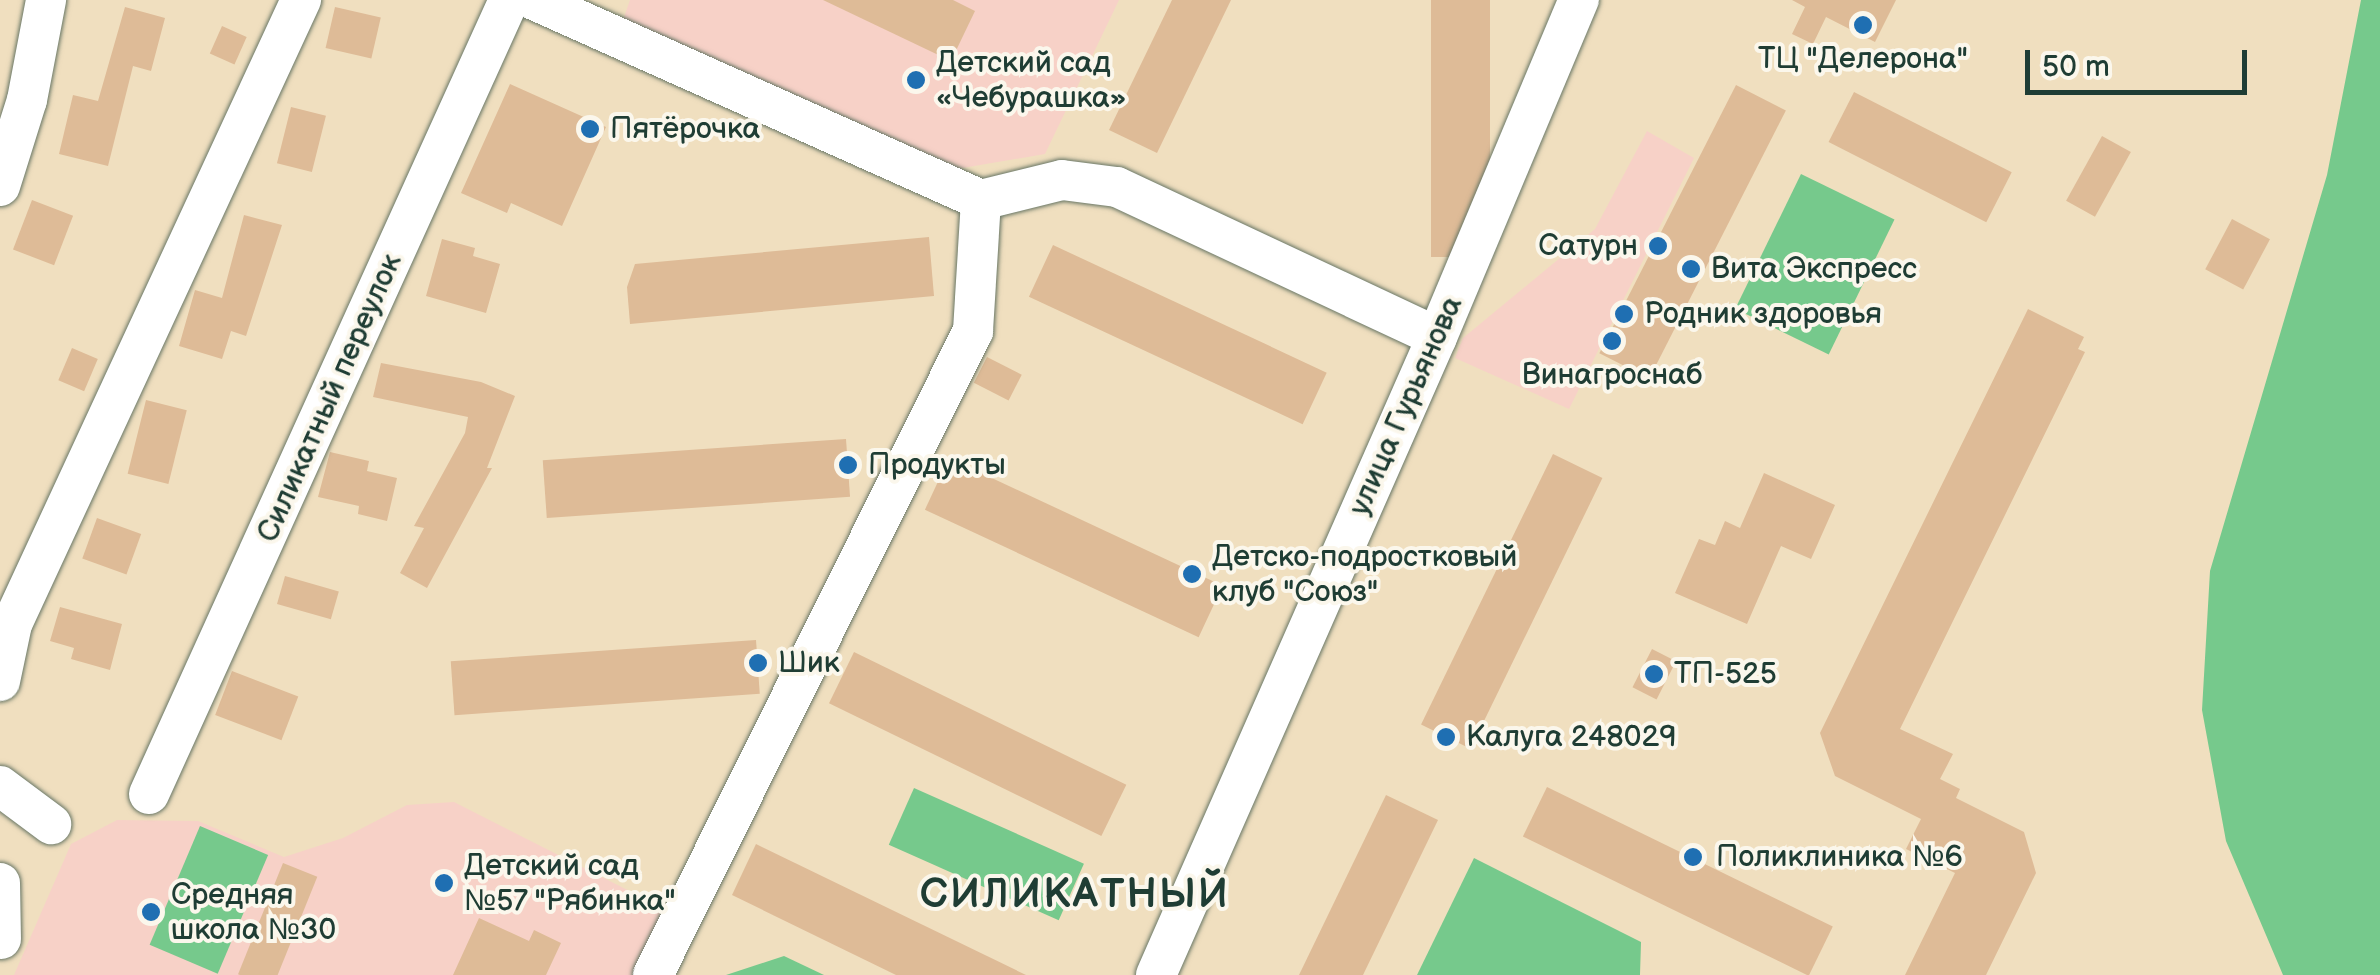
<!DOCTYPE html>
<html>
<head>
<meta charset="utf-8">
<style>
  body { margin:0 }
  #map { position:relative; width:2380px; height:975px; overflow:hidden; background:#f0dfbf; font-family:"Balsamiq Sans",sans-serif }
  div>[style] { position:absolute }
  .built>* { inset:0; background:#f7d1c7 }
  .green>* { inset:0; background:#76c98c; transform-origin:0 0 }
  .building>* { inset:0; background:#debb97; transform-origin:0 0 }
  .roads { filter:drop-shadow(0 0 2px #687665) drop-shadow(0 0 2px #687665) }
  .minor>* { height:40px; margin:-20px; padding:0 20px; transform-origin:20px; border-radius:20px; background:#fff }
  .dots>* { width:28px; height:28px; translate:-50% -50%; box-sizing:border-box; border:5px solid #fbf7ec; border-radius:50% }
  span { translate:-50% -50%; white-space:nowrap; text-align:center; line-height:1.15; -webkit-text-stroke:8px #fbf7ec; paint-order:stroke }
  .poi-label { font-size:30px; color:#1f3d34 }
  .left { translate:0 -50%; text-align:left }
  .right { translate:-100% -50%; text-align:right }
  .street-label { font-size:30px; color:#1f3d34 }
  .district-label { font-size:40px; color:#1f3d34; font-weight:700; letter-spacing:2.5px }
  .scale { position:absolute; left:2025px; top:50px; width:222px; height:45px; box-sizing:border-box; border:5px solid #1f3d34; border-top:0; padding-left:12px; font-size:30px; line-height:35px; white-space:nowrap; color:#1f3d34; -webkit-text-stroke:8px #fbf7ec; paint-order:stroke }
</style>
</head>
<body>
<div id="map">
  <div class="built">
    <div style="clip-path:polygon(630px 0,1119px 0,1045px 154px,945px 171px,623px 20px)"></div>
    <div style="clip-path:polygon(1647px 131px,1694px 158px,1569px 409px,1455px 358px,1463px 338px,1595px 229px)"></div>
    <div style="clip-path:polygon(454px 802px,667px 910px,635px 975px,14px 975px,71px 844px,117px 820px,198px 821px,284px 857px,343px 838px,407px 805px)"></div>
  </div>
  <div class="green">
    <div style="clip-path:polygon(2361px 0,2380px 0,2380px 975px,2283px 975px,2226px 841px,2202px 710px,2210px 571px,2327px 175px)"></div>
    <div style="left:1801px;top:174px;width:104px;height:150px;rotate:26deg"></div>
    <div style="left:914px;top:788px;width:186px;height:62px;rotate:24deg"></div>
    <div style="left:200px;top:826px;width:74px;height:129px;rotate:23deg"></div>
    <div style="clip-path:polygon(1474px 858px,1641px 942px,1640px 975px,1417px 975px)"></div>
    <div style="clip-path:polygon(784px 956px,824px 975px,726px 975px)"></div>
  </div>
  <div class="building">
    <div style="clip-path:polygon(823px 0,953px 0,975px 11px,951px 61px)"></div>
    <div style="clip-path:polygon(1172px 0,1231px 0,1157px 153px,1109px 130px)"></div>
    <div style="left:1431px;top:0;width:59px;height:257px"></div>
    <div style="clip-path:polygon(1792px 0,1896px 0,1875px 42px,1826px 17px,1813px 44px,1792px 34px,1805px 7px)"></div>
    <div style="clip-path:polygon(125px 7px,165px 18px,151px 71px,133px 66px,108px 166px,59px 154px,73px 95px,98px 101px)"></div>
    <div style="left:335px;top:7px;width:47px;height:42px;rotate:13deg"></div>
    <div style="left:222px;top:26px;width:27px;height:30px;rotate:24deg"></div>
    <div style="clip-path:polygon(510px 84px,606px 127px,562px 226px,511px 203px,507px 213px,461px 193px)"></div>
    <div style="left:1736px;top:85px;width:56px;height:301px;rotate:27deg"></div>
    <div style="left:1854px;top:92px;width:177px;height:56px;rotate:27deg"></div>
    <div style="left:291px;top:107px;width:36px;height:58px;rotate:14deg"></div>
    <div style="left:2102px;top:136px;width:33px;height:74px;rotate:29deg"></div>
    <div style="left:32px;top:200px;width:44px;height:53px;rotate:21deg"></div>
    <div style="clip-path:polygon(244px 215px,282px 225px,246px 336px,231px 331px,222px 359px,179px 346px,195px 290px,222px 298px)"></div>
    <div style="left:2232px;top:219px;width:43px;height:57px;rotate:28deg"></div>
    <div style="clip-path:polygon(929px 237px,934px 296px,630px 324px,627px 287px,635px 264px)"></div>
    <div style="clip-path:polygon(442px 239px,475px 248px,473px 256px,500px 264px,486px 313px,426px 296px)"></div>
    <div style="left:1053px;top:245px;width:302px;height:57px;rotate:25deg"></div>
    <div style="clip-path:polygon(2028px 309px,2084px 337px,2078px 349px,2085px 352px,1900px 729px,1953px 754px,1940px 779px,1960px 789px,1956px 798px,2024px 832px,2036px 873px,1986px 975px,1905px 975px,1955px 873px,1906px 849px,1921px 819px,1835px 776px,1820px 733px)"></div>
    <div style="left:72px;top:348px;width:28px;height:35px;rotate:23deg"></div>
    <div style="left:987px;top:357px;width:39px;height:29px;rotate:27deg"></div>
    <div style="clip-path:polygon(381px 363px,481px 382px,515px 396px,487px 468px,492px 468px,427px 588px,400px 573px,424px 528px,414px 526px,465px 433px,468px 417px,373px 397px)"></div>
    <div style="left:146px;top:400px;width:42px;height:76px;rotate:14deg"></div>
    <div style="left:846px;top:439px;width:58px;height:304px;rotate:86deg"></div>
    <div style="clip-path:polygon(330px 452px,369px 461px,367px 471px,397px 478px,387px 521px,358px 514px,359px 506px,318px 497px)"></div>
    <div style="left:1553px;top:454px;width:55px;height:301px;rotate:26deg"></div>
    <div style="left:949px;top:458px;width:302px;height:57px;rotate:25deg"></div>
    <div style="clip-path:polygon(1764px 473px,1835px 505px,1811px 559px,1781px 546px,1747px 624px,1675px 593px,1699px 539px,1715px 545px,1725px 521px,1740px 528px)"></div>
    <div style="left:97px;top:518px;width:47px;height:43px;rotate:20deg"></div>
    <div style="left:285px;top:576px;width:56px;height:29px;rotate:16deg"></div>
    <div style="clip-path:polygon(60px 607px,122px 624px,110px 670px,71px 659px,74px 648px,50px 641px)"></div>
    <div style="left:756px;top:640px;width:54px;height:306px;rotate:86deg"></div>
    <div style="left:1652px;top:649px;width:27px;height:43px;rotate:27deg"></div>
    <div style="left:854px;top:652px;width:303px;height:57px;rotate:26deg"></div>
    <div style="left:232px;top:671px;width:71px;height:47px;rotate:21deg"></div>
    <div style="left:1547px;top:787px;width:318px;height:55px;rotate:26deg"></div>
    <div style="clip-path:polygon(1386px 795px,1438px 820px,1363px 975px,1299px 975px)"></div>
    <div style="clip-path:polygon(756px 844px,1026px 975px,896px 975px,732px 895px)"></div>
    <div style="left:283px;top:863px;width:37px;height:120px;rotate:22deg"></div>
    <div style="clip-path:polygon(479px 918px,529px 941px,534px 930px,561px 943px,546px 975px,453px 975px)"></div>
  </div>
  <div class="roads">
    <div class="minor">
      <div style="left:534px;top:0;width:490px;rotate:24.1deg"></div>
      <div style="left:981px;top:200px;width:83px;rotate:-13.9deg"></div>
      <div style="left:1062px;top:180px;width:55px;rotate:7.3deg"></div>
      <div style="left:1117px;top:187px;width:353px;rotate:25.1deg"></div>
      <div style="left:0;top:186px;width:90px;rotate:-72.6deg"></div>
      <div style="left:27px;top:100px;width:102px;rotate:-79.2deg"></div>
      <div style="left:0;top:681px;width:58px;rotate:-78.1deg"></div>
      <div style="left:12px;top:624px;width:688px;rotate:-65.15deg"></div>
      <div style="left:0;top:786px;width:64px;rotate:36.7deg"></div>
      <div style="left:149px;top:794px;width:872px;rotate:-65.61deg"></div>
      <div style="left:0;top:883px;width:56px;rotate:89deg"></div>
      <div style="left:653px;top:975px;width:719px;rotate:-63.58deg"></div>
      <div style="left:973px;top:331px;width:131px;rotate:-86.5deg"></div>
      <div style="left:1156px;top:975px;width:697px;rotate:-66.23deg"></div>
      <div style="left:1437px;top:337px;width:366px;rotate:-67.2deg"></div>
    </div>
  </div>
  <div class="dots">
    <div style="left:1863px;top:25px;background:#1f6fb2"></div>
    <div style="left:916px;top:80px;background:#1f6fb2"></div>
    <div style="left:590px;top:129px;background:#1f6fb2"></div>
    <div style="left:1658px;top:246px;background:#1f6fb2"></div>
    <div style="left:1691px;top:269px;background:#1f6fb2"></div>
    <div style="left:1624px;top:314px;background:#1f6fb2"></div>
    <div style="left:1612px;top:341px;background:#1f6fb2"></div>
    <div style="left:848px;top:465px;background:#1f6fb2"></div>
    <div style="left:1192px;top:574px;background:#1f6fb2"></div>
    <div style="left:758px;top:663px;background:#1f6fb2"></div>
    <div style="left:1654px;top:674px;background:#1f6fb2"></div>
    <div style="left:1446px;top:737px;background:#1f6fb2"></div>
    <div style="left:1693px;top:857px;background:#1f6fb2"></div>
    <div style="left:444px;top:883px;background:#1f6fb2"></div>
    <div style="left:151px;top:912px;background:#1f6fb2"></div>
  </div>
  <div class="poi-label">
    <span style="left:1863px;top:59px">ТЦ "Делерона"</span>
    <span class="left" style="left:936px;top:80px">Детский сад<br>«Чебурашка»</span>
    <span class="left" style="left:610px;top:129px">Пятёрочка</span>
    <span class="right" style="left:1638px;top:246px">Сатурн</span>
    <span class="left" style="left:1711px;top:269px">Вита Экспресс</span>
    <span class="left" style="left:1644px;top:314px">Родник здоровья</span>
    <span style="left:1612px;top:375px">Винагроснаб</span>
    <span class="left" style="left:868px;top:465px">Продукты</span>
    <span class="left" style="left:1212px;top:574px">Детско-подростковый<br>клуб "Союз"</span>
    <span class="left" style="left:778px;top:663px">Шик</span>
    <span class="left" style="left:1674px;top:674px">ТП-525</span>
    <span class="left" style="left:1466px;top:737px">Калуга 248029</span>
    <span class="left" style="left:1716px;top:857px">Поликлиника №6</span>
    <span class="left" style="left:464px;top:883px">Детский сад<br>№57 "Рябинка"</span>
    <span class="left" style="left:171px;top:912px">Средняя<br>школа №30</span>
  </div>
  <div class="street-label">
    <span style="left:330px;top:398px;rotate:-66deg">Силикатный переулок</span>
    <span style="left:1406px;top:406px;rotate:-66deg">улица Гурьянова</span>
  </div>
  <div class="district-label">
    <span style="left:1075px;top:895px">СИЛИКАТНЫЙ</span>
  </div>
  <div class="scale">50 m</div>
</div>
</body>
</html>
